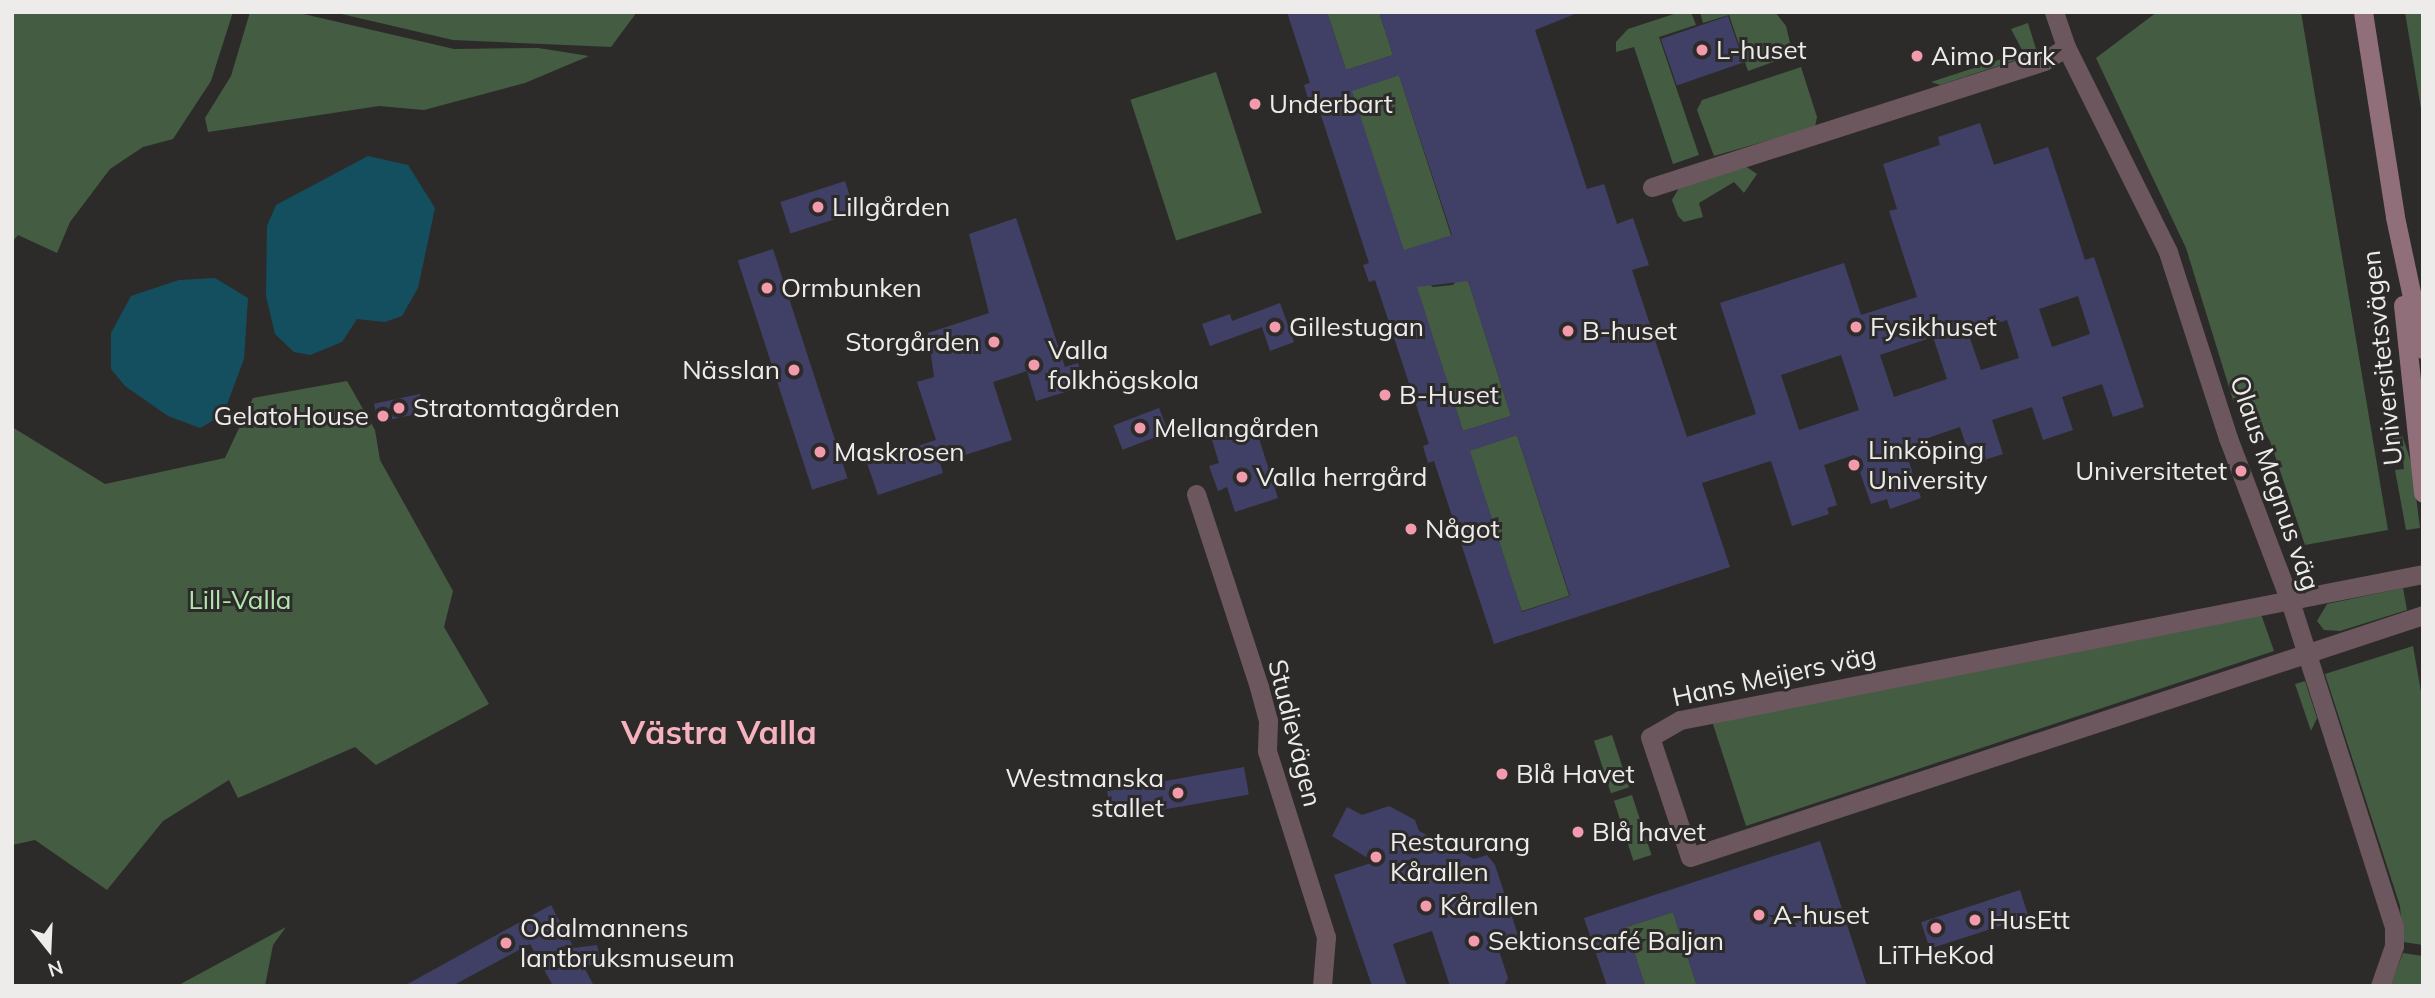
<!DOCTYPE html>
<html>
<head>
<meta charset="utf-8">
<style>
  body { margin:0 }
  #map { position:relative; width:2435px; height:998px; overflow:hidden; background:#2d2b29; font-family:Mulish,sans-serif }
  div>[style] { position:absolute }
  .green>* { inset:0; background:#435c42; transform-origin:0 0 }
  .water>* { inset:0; background:#144f60 }
  .building>* { inset:0; background:#404066; transform-origin:0 0 }
  .minor>* { height:19px; margin:-9.5px; padding:0 9.5px; transform-origin:9.5px; border-radius:9.5px; background:#6c575e }
  .secondary>* { height:19px; margin:-9.5px; padding:0 9.5px; transform-origin:9.5px; border-radius:9.5px; background:#906f7a }
  .dots>* { width:19px; height:19px; translate:-50% -50%; box-sizing:border-box; border:4px solid #2d2b29; border-radius:50% }
  span { translate:-50% -50%; white-space:nowrap; text-align:center; line-height:1.15; -webkit-text-stroke:6px #2d2b29; paint-order:stroke }
  .poi-label { font-size:26px; color:#edeceb }
  .left { translate:0 -50%; text-align:left }
  .right { translate:-100% -50%; text-align:right }
  .street-label { font-size:26px; color:#edeceb }
  .park-label { font-size:26px; color:#b0e5ad }
  .district-label { font-size:33px; color:#f6b3bf; font-weight:700 }
  .frame { position:absolute; inset:0; border:14px solid #edeceb; pointer-events:none }
  .north { position:absolute; left:14px; top:914px; width:70px; height:70px; -webkit-text-stroke:5px #2d2b29; paint-order:stroke; rotate:162deg; font-size:19px; font-weight:700; line-height:28px; text-align:center; color:#edeceb }
  .north::after { content:''; display:block; margin:auto; width:24px; height:32px; background:#edeceb; clip-path:polygon(50% 0,100% 100%,50% 72%,0 100%) }
</style>
</head>
<body>
<div id="map">
  <div class="green">
    <div style="clip-path:polygon(12px 12px,233px 12px,211px 81px,173px 139px,143px 147px,110px 169px,70px 222px,57px 253px,18px 235px,12px 242px)"></div>
    <div style="clip-path:polygon(250px 12px,295px 12px,454px 49px,538px 48px,589px 56px,525px 83px,424px 110px,379px 106px,208px 132px,205px 118px,231px 76px)"></div>
    <div style="clip-path:polygon(333px 12px,637px 12px,611px 47px,453px 40px)"></div>
    <div style="clip-path:polygon(1327px 12px,1379px 12px,1393px 55px,1346px 70px)"></div>
    <div style="clip-path:polygon(1680px 12px,1691px 12px,1696px 25px,1659px 37px,1699px 155px,1673px 164px,1634px 47px,1616px 52px,1616px 42px,1628px 29px)"></div>
    <div style="clip-path:polygon(1700px 12px,1775px 12px,1786px 26px,1793px 55px,1748px 71px,1729px 15px,1703px 23px)"></div>
    <div style="clip-path:polygon(2157px 12px,2301px 12px,2388px 530px,2305px 545px,2270px 441px,2259px 422px,2233px 400px,2186px 248px,2096px 58px)"></div>
    <div style="clip-path:polygon(2405px 12px,2423px 12px,2423px 121px)"></div>
    <div style="clip-path:polygon(2028px 23px,2036px 49px,2031px 55px,1940px 85px,1931px 82px,2023px 52px,2011px 29px)"></div>
    <div style="clip-path:polygon(1801px 67px,1817px 117px,1815px 127px,1714px 156px,1697px 110px,1702px 100px)"></div>
    <div style="left:1216px;top:72px;width:148px;height:90px;rotate:72deg"></div>
    <div style="left:1399px;top:75px;width:169px;height:50px;rotate:72deg"></div>
    <div style="clip-path:polygon(1745px 166px,1757px 174px,1744px 193px,1734px 182px,1699px 203px,1703px 217px,1684px 222px,1678px 216px,1672px 200px,1679px 188px)"></div>
    <div style="clip-path:polygon(1411px 270px,1433px 287px,1453px 285px,1465px 271px,1511px 416px,1463px 431px)"></div>
    <div style="clip-path:polygon(347px 381px,375px 430px,380px 460px,453px 591px,444px 627px,489px 704px,376px 765px,355px 747px,238px 798px,229px 780px,163px 821px,107px 890px,35px 840px,12px 845px,12px 427px,105px 484px,225px 458px,253px 398px)"></div>
    <div style="clip-path:polygon(2392px 432px,2401px 432px,2412px 465px,2420px 528px,2406px 530px,2395px 470px,2404px 469px,2402px 452px,2393px 451px)"></div>
    <div style="left:1517px;top:435px;width:169px;height:50px;rotate:72deg"></div>
    <div style="clip-path:polygon(2403px 588px,2407px 610px,2340px 631px,2324px 630px,2317px 621px,2327px 604px)"></div>
    <div style="clip-path:polygon(2261px 614px,2274px 651px,1746px 826px,1712px 721px)"></div>
    <div style="clip-path:polygon(2413px 646px,2423px 703px,2423px 945px,2403px 942px,2400px 906px,2325px 674px)"></div>
    <div style="clip-path:polygon(2305px 681px,2317px 718px,2311px 731px,2295px 684px)"></div>
    <div style="left:1612px;top:735px;width:55px;height:19px;rotate:72deg"></div>
    <div style="left:1632px;top:795px;width:63px;height:19px;rotate:72deg"></div>
    <div style="clip-path:polygon(1673px 912px,1697px 986px,1645px 986px,1626px 927px)"></div>
    <div style="clip-path:polygon(286px 927px,273px 945px,265px 986px,177px 986px)"></div>
    <div style="clip-path:polygon(2403px 953px,2423px 956px,2423px 986px,2390px 986px)"></div>
  </div>
  <div class="water">
    <div style="clip-path:polygon(368px 156px,408px 165px,435px 208px,418px 288px,402px 316px,385px 322px,357px 319px,342px 342px,310px 355px,294px 352px,275px 334px,266px 296px,267px 226px,276px 205px)"></div>
    <div style="clip-path:polygon(215px 278px,248px 298px,244px 359px,223px 415px,200px 428px,168px 416px,125px 386px,111px 369px,111px 333px,131px 296px,179px 280px)"></div>
  </div>
  <div class="building">
    <div style="clip-path:polygon(evenodd,1287px 12px,1327px 12px,1346px 70px,1393px 55px,1379px 12px,1580px 12px,1535px 30px,1587px 189px,1604px 184px,1617px 224px,1633px 218px,1649px 265px,1632px 270px,1687px 437px,1756px 414px,1720px 303px,1844px 263px,1861px 315px,1917px 297px,1889px 211px,1897px 209px,1883px 164px,1940px 145px,1938px 137px,1980px 123px,1994px 165px,2048px 147px,2085px 260px,2094px 257px,2144px 407px,2113px 417px,2102px 384px,2062px 397px,2073px 430px,2043px 440px,2032px 407px,1992px 420px,2003px 454px,1972px 464px,1960px 427px,1925px 439px,1926px 443px,1905px 450px,1921px 498px,1890px 509px,1887px 499px,1871px 504px,1854px 455px,1824px 465px,1837px 505px,1827px 508px,1829px 514px,1792px 526px,1771px 461px,1702px 483px,1730px 567px,1494px 644px,1434px 461px,1428px 463px,1423px 446px,1429px 444px,1375px 280px,1369px 282px,1363px 265px,1369px 263px,1316px 100px,1309px 102px,1304px 85px,1310px 83px,1287px 12px,1399px 75px,1452px 235px,1404px 250px,1352px 91px,1399px 75px,1287px 12px,1468px 281px,1511px 416px,1463px 431px,1417px 287px,1468px 281px,1287px 12px,2078px 296px,2090px 334px,2052px 347px,2039px 309px,2078px 296px,1287px 12px,2007px 320px,2019px 358px,1981px 370px,1968px 333px,2007px 320px,1287px 12px,1933px 337px,1947px 379px,1894px 397px,1880px 355px,1933px 337px,1287px 12px,1841px 355px,1859px 410px,1799px 430px,1781px 375px,1841px 355px,1287px 12px,1517px 435px,1570px 596px,1522px 612px,1470px 451px,1517px 435px)"></div>
    <div style="left:1728px;top:16px;width:49px;height:71px;rotate:71deg"></div>
    <div style="left:845px;top:181px;width:33px;height:68px;rotate:72deg"></div>
    <div style="clip-path:polygon(1016px 218px,1065px 367px,1078px 363px,1085px 386px,1036px 401px,1027px 371px,993px 382px,1012px 440px,940px 463px,943px 473px,878px 495px,867px 463px,936px 440px,917px 382px,934px 377px,928px 333px,989px 313px,969px 234px)"></div>
    <div style="left:773px;top:249px;width:241px;height:37px;rotate:72deg"></div>
    <div style="clip-path:polygon(1280px 303px,1294px 342px,1270px 351px,1262px 327px,1210px 346px,1202px 324px,1230px 314px,1232px 321px)"></div>
    <div style="left:420px;top:394px;width:19px;height:47px;rotate:78deg"></div>
    <div style="left:1159px;top:408px;width:26px;height:49px;rotate:69deg"></div>
    <div style="clip-path:polygon(1255px 426px,1278px 498px,1235px 512px,1227px 487px,1218px 491px,1209px 466px,1219px 463px,1212px 440px)"></div>
    <div style="left:1244px;top:767px;width:28px;height:139px;rotate:80deg"></div>
    <div style="clip-path:polygon(1389px 806px,1415px 820px,1419px 831px,1474px 859px,1487px 855px,1495px 865px,1517px 932px,1517px 946px,1499px 951px,1508px 978px,1504px 986px,1450px 986px,1432px 931px,1393px 944px,1407px 986px,1372px 986px,1334px 875px,1374px 862px,1332px 836px,1347px 807px,1362px 815px)"></div>
    <div style="clip-path:polygon(1820px 841px,1867px 986px,1697px 986px,1673px 912px,1626px 927px,1645px 986px,1607px 986px,1584px 918px)"></div>
    <div style="left:2020px;top:890px;width:28px;height:104px;rotate:72deg"></div>
    <div style="clip-path:polygon(551px 905px,574px 948px,597px 945px,600px 958px,585px 969px,594px 986px,553px 986px,530px 944px,452px 986px,404px 986px)"></div>
  </div>
  <div class="minor">
    <div style="left:2054px;top:12px;width:37px;rotate:71deg"></div>
    <div style="left:2066px;top:47px;width:229px;rotate:63.5deg"></div>
    <div style="left:2168px;top:252px;width:195px;rotate:72.1deg"></div>
    <div style="left:2228px;top:438px;width:174px;rotate:69.2deg"></div>
    <div style="left:2290px;top:601px;width:342px;rotate:72.3deg"></div>
    <div style="left:2394px;top:927px;width:19px;rotate:90deg"></div>
    <div style="left:2394px;top:946px;width:42px;rotate:109.3deg"></div>
    <div style="left:1652px;top:187px;width:412px;rotate:-17.8deg"></div>
    <div style="left:2044px;top:61px;width:26px;rotate:-32deg"></div>
    <div style="left:1196px;top:494px;width:203px;rotate:71.9deg"></div>
    <div style="left:1259px;top:687px;width:35px;rotate:75deg"></div>
    <div style="left:1268px;top:721px;width:30px;rotate:92deg"></div>
    <div style="left:1267px;top:751px;width:195px;rotate:72.4deg"></div>
    <div style="left:1326px;top:937px;width:49px;rotate:94.7deg"></div>
    <div style="left:2423px;top:574px;width:757px;rotate:168.88deg"></div>
    <div style="left:1680px;top:720px;width:34px;rotate:150deg"></div>
    <div style="left:1650px;top:737px;width:126px;rotate:71.6deg"></div>
    <div style="left:1690px;top:857px;width:772px;rotate:-18.27deg"></div>
  </div>
  <div class="secondary">
    <div style="left:2363px;top:12px;width:207px;rotate:81.1deg"></div>
    <div style="left:2395px;top:217px;width:135px;rotate:78deg"></div>
    <div style="left:2403px;top:305px;width:189px;rotate:83.9deg"></div>
  </div>
  <div class="dots">
    <div style="left:1702px;top:50px;background:#f39aac"></div>
    <div style="left:1917px;top:56px;background:#f39aac"></div>
    <div style="left:1255px;top:104px;background:#f39aac"></div>
    <div style="left:818px;top:207px;background:#f39aac"></div>
    <div style="left:767px;top:288px;background:#f39aac"></div>
    <div style="left:1275px;top:327px;background:#f39aac"></div>
    <div style="left:1856px;top:327px;background:#f39aac"></div>
    <div style="left:1568px;top:331px;background:#f39aac"></div>
    <div style="left:994px;top:342px;background:#f39aac"></div>
    <div style="left:1034px;top:365px;background:#f39aac"></div>
    <div style="left:794px;top:370px;background:#f39aac"></div>
    <div style="left:1385px;top:395px;background:#f39aac"></div>
    <div style="left:399px;top:408px;background:#f39aac"></div>
    <div style="left:383px;top:416px;background:#f39aac"></div>
    <div style="left:1140px;top:428px;background:#f39aac"></div>
    <div style="left:820px;top:452px;background:#f39aac"></div>
    <div style="left:1854px;top:465px;background:#f39aac"></div>
    <div style="left:2241px;top:471px;background:#f39aac"></div>
    <div style="left:1242px;top:477px;background:#f39aac"></div>
    <div style="left:1411px;top:529px;background:#f39aac"></div>
    <div style="left:1502px;top:774px;background:#f39aac"></div>
    <div style="left:1178px;top:793px;background:#f39aac"></div>
    <div style="left:1578px;top:832px;background:#f39aac"></div>
    <div style="left:1376px;top:857px;background:#f39aac"></div>
    <div style="left:1426px;top:906px;background:#f39aac"></div>
    <div style="left:1759px;top:915px;background:#f39aac"></div>
    <div style="left:1975px;top:920px;background:#f39aac"></div>
    <div style="left:1936px;top:928px;background:#f39aac"></div>
    <div style="left:1474px;top:941px;background:#f39aac"></div>
    <div style="left:506px;top:943px;background:#f39aac"></div>
  </div>
  <div class="poi-label">
    <span class="left" style="left:1716px;top:50px">L-huset</span>
    <span class="left" style="left:1931px;top:56px">Aimo Park</span>
    <span class="left" style="left:1269px;top:104px">Underbart</span>
    <span class="left" style="left:832px;top:207px">Lillgården</span>
    <span class="left" style="left:781px;top:288px">Ormbunken</span>
    <span class="left" style="left:1289px;top:327px">Gillestugan</span>
    <span class="left" style="left:1870px;top:327px">Fysikhuset</span>
    <span class="left" style="left:1582px;top:331px">B-huset</span>
    <span class="right" style="left:980px;top:342px">Storgården</span>
    <span class="left" style="left:1048px;top:365px">Valla<br>folkhögskola</span>
    <span class="right" style="left:780px;top:370px">Nässlan</span>
    <span class="left" style="left:1399px;top:395px">B-Huset</span>
    <span class="left" style="left:413px;top:408px">Stratomtagården</span>
    <span class="right" style="left:369px;top:416px">GelatoHouse</span>
    <span class="left" style="left:1154px;top:428px">Mellangården</span>
    <span class="left" style="left:1868px;top:465px">Linköping<br>University</span>
    <span class="left" style="left:834px;top:452px">Maskrosen</span>
    <span class="right" style="left:2227px;top:471px">Universitetet</span>
    <span class="left" style="left:1256px;top:477px">Valla herrgård</span>
    <span class="left" style="left:1425px;top:529px">Något</span>
    <span class="left" style="left:1516px;top:774px">Blå Havet</span>
    <span class="right" style="left:1164px;top:793px">Westmanska<br>stallet</span>
    <span class="left" style="left:1592px;top:832px">Blå havet</span>
    <span class="left" style="left:1390px;top:857px">Restaurang<br>Kårallen</span>
    <span class="left" style="left:1440px;top:906px">Kårallen</span>
    <span class="left" style="left:1773px;top:915px">A-huset</span>
    <span class="left" style="left:1989px;top:920px">HusEtt</span>
    <span class="left" style="left:520px;top:943px">Odalmannens<br>lantbruksmuseum</span>
    <span class="left" style="left:1488px;top:941px">Sektionscafé Baljan</span>
    <span style="left:1936px;top:955px">LiTHeKod</span>
  </div>
  <div class="street-label">
    <span style="left:2382px;top:358px;rotate:-96deg">Universitetsvägen</span>
    <span style="left:2275px;top:483px;rotate:71deg">Olaus Magnus väg</span>
    <span style="left:1774px;top:676px;rotate:-12deg">Hans Meijers väg</span>
    <span style="left:1295px;top:733px;rotate:76deg">Studievägen</span>
  </div>
  <div class="park-label">
    <span style="left:240px;top:600px">Lill-Valla</span>
  </div>
  <div class="district-label">
    <span style="left:719px;top:732px">Västra Valla</span>
  </div>
  <div class="frame"></div>
  <div class="north">N</div>
</div>
</body>
</html>
